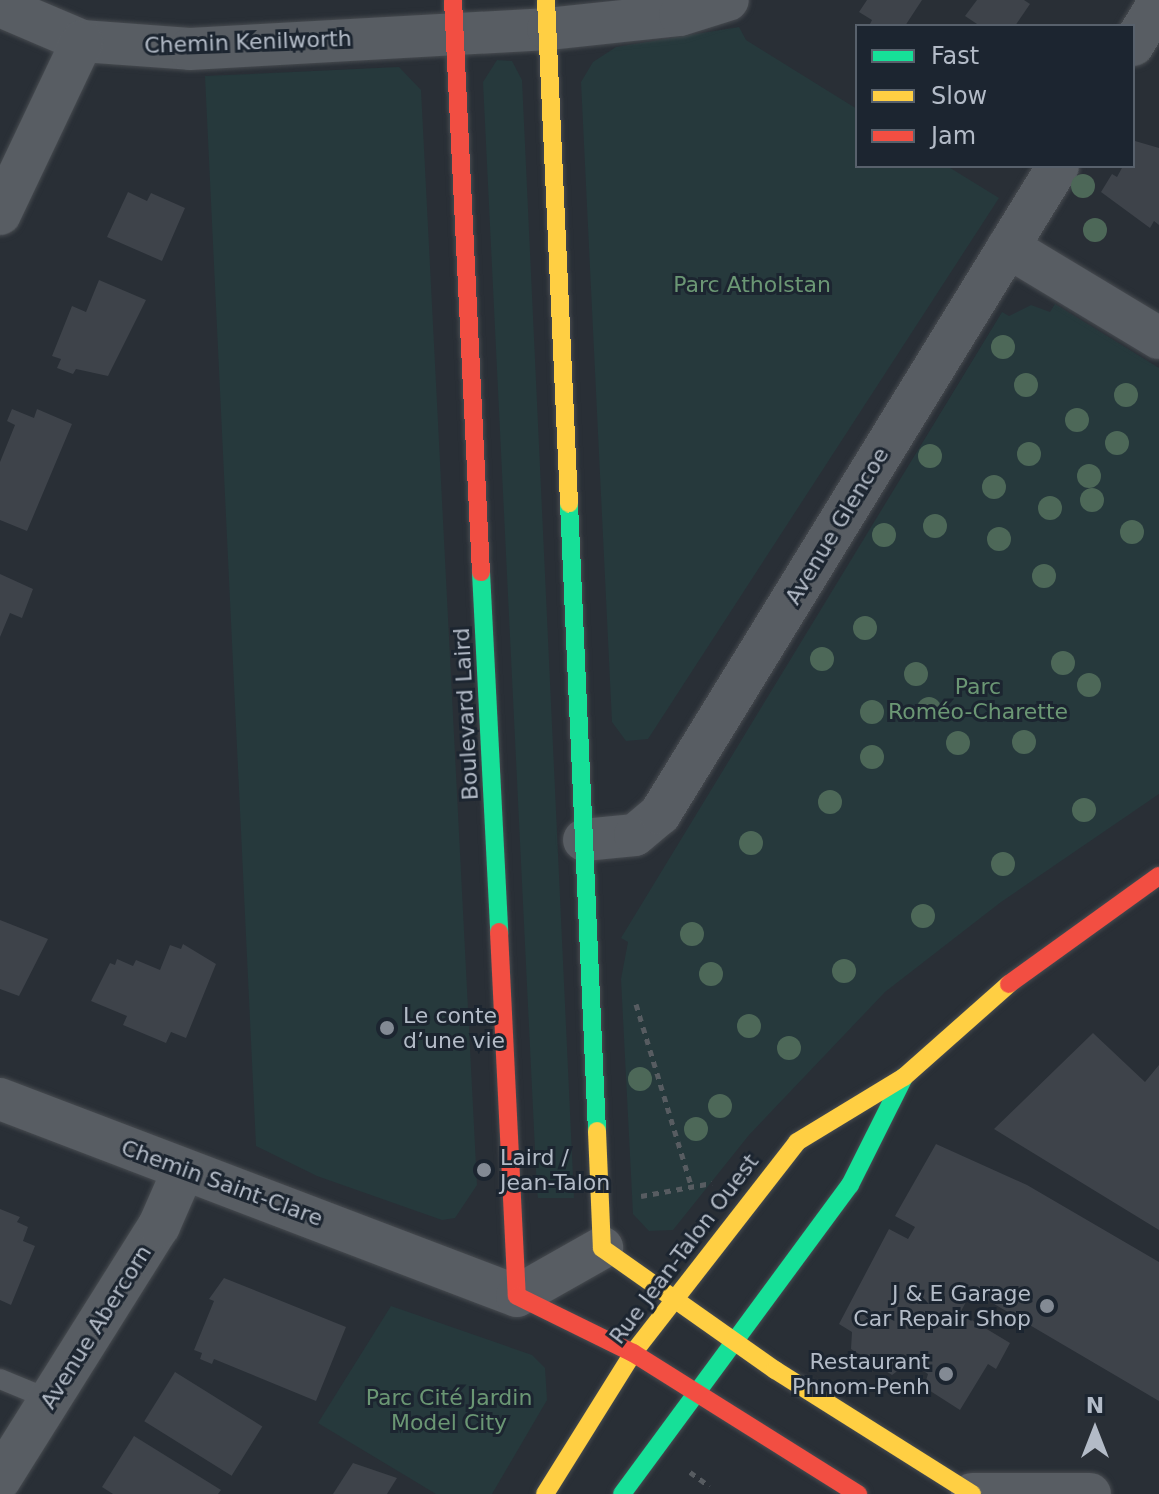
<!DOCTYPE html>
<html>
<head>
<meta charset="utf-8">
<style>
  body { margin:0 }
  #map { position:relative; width:1159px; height:1494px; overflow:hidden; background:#292f36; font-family:"DejaVu Sans",sans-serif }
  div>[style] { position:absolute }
  .green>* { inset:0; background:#26393c }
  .building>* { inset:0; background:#3e434a; transform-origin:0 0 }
  .path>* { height:5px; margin-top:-2.5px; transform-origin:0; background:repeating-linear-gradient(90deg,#575c61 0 6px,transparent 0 12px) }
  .roads { filter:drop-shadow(0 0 2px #474b50) drop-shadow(0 0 2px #474b50) }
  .lane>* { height:20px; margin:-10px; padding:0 10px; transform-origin:10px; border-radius:10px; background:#585d63 }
  .street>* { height:42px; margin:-21px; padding:0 21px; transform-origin:21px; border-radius:21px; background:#585d63 }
  .fast>* { height:18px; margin:-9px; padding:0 9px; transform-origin:9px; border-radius:9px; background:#16e098 }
  .slow>* { height:18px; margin:-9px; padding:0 9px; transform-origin:9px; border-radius:9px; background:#ffcf43 }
  .jam>* { height:18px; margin:-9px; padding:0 9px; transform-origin:9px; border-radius:9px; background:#f24e42 }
  .trees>* { width:24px; height:24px; margin:-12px; border-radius:50%; background:#4d6858 }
  .dots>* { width:22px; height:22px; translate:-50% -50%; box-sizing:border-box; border:4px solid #1c2530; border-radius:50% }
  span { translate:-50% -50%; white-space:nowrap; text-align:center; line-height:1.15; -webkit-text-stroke:6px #1c2530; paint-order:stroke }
  .street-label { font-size:22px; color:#b3bbc7 }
  .park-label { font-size:22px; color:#6b9774 }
  .poi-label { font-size:22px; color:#b3bbc7 }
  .left { translate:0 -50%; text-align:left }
  .right { translate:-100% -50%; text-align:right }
  .legend { position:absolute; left:855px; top:24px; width:280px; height:144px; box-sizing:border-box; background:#1c2530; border:2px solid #58616c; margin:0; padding:10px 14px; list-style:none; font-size:24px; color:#b3bbc7 }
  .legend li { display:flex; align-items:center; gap:16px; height:40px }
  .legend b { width:40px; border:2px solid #58616c }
  .north { position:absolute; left:1055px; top:1390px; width:80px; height:80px; -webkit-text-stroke:6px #1c2530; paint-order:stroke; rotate:0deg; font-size:22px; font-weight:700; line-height:32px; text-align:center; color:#b3bbc7 }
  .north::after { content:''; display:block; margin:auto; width:28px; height:36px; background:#b3bbc7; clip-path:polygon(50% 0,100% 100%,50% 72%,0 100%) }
</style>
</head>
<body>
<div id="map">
  <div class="green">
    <div style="clip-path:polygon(739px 27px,746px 40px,857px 109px,857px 166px,947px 166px,999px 198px,648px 739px,626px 741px,612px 722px,581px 82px,593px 62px,616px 47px)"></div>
    <div style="clip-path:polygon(497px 60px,512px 61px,522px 80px,574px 1198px,538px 1198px,537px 1191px,483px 82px)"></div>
    <div style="clip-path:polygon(399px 67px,421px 90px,477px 1185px,455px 1218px,442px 1220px,317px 1176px,256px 1146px,205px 76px)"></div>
    <div style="clip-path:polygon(1055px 304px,1159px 368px,1159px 794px,1001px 902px,885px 992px,749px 1135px,673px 1230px,649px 1231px,633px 1214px,621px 979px,628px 942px,621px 938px,1002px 312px,1009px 316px,1031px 305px,1050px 312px)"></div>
    <div style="clip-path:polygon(391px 1306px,532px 1355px,545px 1368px,547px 1400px,492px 1494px,436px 1494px,318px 1423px)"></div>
  </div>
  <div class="building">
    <div style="clip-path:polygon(867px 0,922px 0,905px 26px,869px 26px,872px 20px,859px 12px)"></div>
    <div style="clip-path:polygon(977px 0,1024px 0,1030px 4px,1015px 26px,980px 26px,965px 16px)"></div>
    <div style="clip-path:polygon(1135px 141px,1159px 148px,1159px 225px,1154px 221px,1150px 228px,1101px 192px,1112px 174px,1117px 177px,1123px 166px,1133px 166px)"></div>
    <div style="clip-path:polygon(128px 192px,147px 201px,151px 193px,185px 208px,162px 261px,107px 237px)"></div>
    <div style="clip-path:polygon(99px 280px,146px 300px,108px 376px,76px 369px,73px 374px,57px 368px,61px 359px,52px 356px,72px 306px,86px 312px)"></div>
    <div style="clip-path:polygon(12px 409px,34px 418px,37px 409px,72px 424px,27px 531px,0 520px,0 462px,15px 425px,7px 421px)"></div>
    <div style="clip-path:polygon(0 574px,33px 589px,22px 618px,10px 613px,0 637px)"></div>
    <div style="clip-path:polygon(0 920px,48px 939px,19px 996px,0 989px)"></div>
    <div style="clip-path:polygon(183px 944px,216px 964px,186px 1038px,171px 1032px,166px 1043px,123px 1025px,127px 1016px,91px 1001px,110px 963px,115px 965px,117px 959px,133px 966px,136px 960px,160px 970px,170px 945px,181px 949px)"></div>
    <div style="clip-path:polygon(1093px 1033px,1145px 1082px,1159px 1065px,1159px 1230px,994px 1129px)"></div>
    <div style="clip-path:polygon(936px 1144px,1027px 1185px,1159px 1262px,1159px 1401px,972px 1291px,960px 1313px,1010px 1343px,996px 1369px,988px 1364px,960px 1410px,924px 1387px,928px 1374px,910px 1362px,892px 1375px,851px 1349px,852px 1332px,839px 1324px,889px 1229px,908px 1239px,915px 1227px,895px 1216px)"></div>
    <div style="clip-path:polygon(0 1209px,20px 1217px,17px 1222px,28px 1227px,23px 1241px,35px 1246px,11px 1305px,0 1300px)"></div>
    <div style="clip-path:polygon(224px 1278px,346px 1327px,316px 1401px,214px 1359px,212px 1364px,200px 1359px,202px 1353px,194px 1350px,214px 1301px,209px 1299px)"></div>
    <div style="left:175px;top:1372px;width:103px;height:58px;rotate:32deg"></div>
    <div style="clip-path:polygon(134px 1436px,221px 1490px,218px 1494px,113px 1494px,102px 1487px)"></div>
    <div style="clip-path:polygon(353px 1463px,397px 1478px,387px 1494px,333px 1494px)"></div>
  </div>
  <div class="path">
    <div style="left:636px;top:1004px;width:189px;rotate:73.1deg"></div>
    <div style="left:641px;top:1196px;width:72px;rotate:-10.4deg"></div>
    <div style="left:690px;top:1472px;width:24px;rotate:36deg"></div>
  </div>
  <div class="roads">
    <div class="lane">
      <div style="left:0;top:1379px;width:55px;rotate:22.4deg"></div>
    </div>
    <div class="street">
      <div style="left:0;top:6px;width:89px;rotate:23.1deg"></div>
      <div style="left:82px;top:41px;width:108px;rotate:4.2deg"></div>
      <div style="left:190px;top:49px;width:359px;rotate:-3.2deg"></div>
      <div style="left:548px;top:29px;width:133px;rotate:-6.1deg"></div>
      <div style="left:680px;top:15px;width:50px;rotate:-17.4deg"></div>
      <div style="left:1133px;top:45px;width:50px;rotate:-58.8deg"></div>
      <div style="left:0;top:214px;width:191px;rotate:-64.6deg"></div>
      <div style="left:1008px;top:247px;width:176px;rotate:31.1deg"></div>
      <div style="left:584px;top:840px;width:51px;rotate:-5.6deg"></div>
      <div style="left:635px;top:835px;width:33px;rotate:-40deg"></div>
      <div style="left:660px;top:814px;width:760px;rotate:-58.44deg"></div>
      <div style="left:0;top:1099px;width:553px;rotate:20.86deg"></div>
      <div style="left:517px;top:1296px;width:98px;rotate:-29.5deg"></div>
      <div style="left:0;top:1479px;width:299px;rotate:-57.9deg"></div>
      <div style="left:159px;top:1226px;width:60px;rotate:-66.4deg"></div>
      <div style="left:972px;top:1494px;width:118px"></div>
    </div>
    <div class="fast">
      <div style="left:569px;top:503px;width:629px;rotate:87.45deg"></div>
      <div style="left:481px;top:572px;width:360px;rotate:87.1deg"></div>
      <div style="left:622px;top:1494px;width:384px;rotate:-53.6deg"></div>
      <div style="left:850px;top:1185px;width:121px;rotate:-63.4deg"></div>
    </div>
    <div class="slow">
      <div style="left:546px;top:0;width:504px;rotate:87.38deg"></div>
      <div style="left:597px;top:1131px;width:117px;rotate:87.6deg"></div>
      <div style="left:602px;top:1248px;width:212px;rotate:35.2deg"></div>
      <div style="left:775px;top:1370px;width:233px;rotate:32.2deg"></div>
      <div style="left:545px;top:1494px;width:166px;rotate:-58deg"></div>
      <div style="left:633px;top:1353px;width:267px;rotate:-52.1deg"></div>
      <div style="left:797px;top:1142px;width:125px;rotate:-31.3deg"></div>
      <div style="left:904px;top:1077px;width:140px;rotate:-41.5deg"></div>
    </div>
    <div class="jam">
      <div style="left:453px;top:0;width:573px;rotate:87.2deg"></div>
      <div style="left:499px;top:932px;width:364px;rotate:87.2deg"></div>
      <div style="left:517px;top:1296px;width:129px;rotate:26.2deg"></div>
      <div style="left:633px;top:1353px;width:266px;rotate:32.1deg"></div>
      <div style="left:1009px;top:984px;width:185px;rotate:-35.8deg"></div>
    </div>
  </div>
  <div class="trees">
    <div style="left:1083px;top:186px"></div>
    <div style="left:1095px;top:230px"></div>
    <div style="left:1003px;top:347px"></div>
    <div style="left:1026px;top:385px"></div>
    <div style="left:1126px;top:395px"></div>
    <div style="left:1077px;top:420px"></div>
    <div style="left:1117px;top:443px"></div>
    <div style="left:1029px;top:454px"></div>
    <div style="left:930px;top:456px"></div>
    <div style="left:1089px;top:476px"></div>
    <div style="left:994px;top:487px"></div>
    <div style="left:1092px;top:500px"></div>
    <div style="left:1050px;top:508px"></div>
    <div style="left:935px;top:526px"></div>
    <div style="left:1132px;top:532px"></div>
    <div style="left:884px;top:535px"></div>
    <div style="left:999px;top:539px"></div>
    <div style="left:1044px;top:576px"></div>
    <div style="left:865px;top:628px"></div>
    <div style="left:822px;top:659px"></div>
    <div style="left:1063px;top:663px"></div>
    <div style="left:916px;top:674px"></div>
    <div style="left:1089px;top:685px"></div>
    <div style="left:929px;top:709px"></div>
    <div style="left:872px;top:712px"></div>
    <div style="left:1024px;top:742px"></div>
    <div style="left:958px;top:743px"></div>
    <div style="left:872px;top:757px"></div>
    <div style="left:830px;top:802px"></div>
    <div style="left:1084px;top:810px"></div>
    <div style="left:751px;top:843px"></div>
    <div style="left:1003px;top:864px"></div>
    <div style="left:923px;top:916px"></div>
    <div style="left:692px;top:934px"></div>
    <div style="left:844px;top:971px"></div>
    <div style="left:711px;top:974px"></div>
    <div style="left:749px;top:1026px"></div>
    <div style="left:789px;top:1048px"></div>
    <div style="left:640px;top:1079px"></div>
    <div style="left:720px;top:1106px"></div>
    <div style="left:696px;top:1129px"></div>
  </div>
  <div class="dots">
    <div style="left:387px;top:1028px;background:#838a94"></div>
    <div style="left:484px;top:1170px;background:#838a94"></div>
    <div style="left:1047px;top:1306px;background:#838a94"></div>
    <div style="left:946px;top:1374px;background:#838a94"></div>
  </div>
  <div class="street-label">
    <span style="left:248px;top:42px;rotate:-2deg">Chemin Kenilworth</span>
    <span style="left:837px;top:526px;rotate:-59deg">Avenue Glencoe</span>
    <span style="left:466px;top:714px;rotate:-93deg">Boulevard Laird</span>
    <span style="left:222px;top:1183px;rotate:20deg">Chemin Saint-Clare</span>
    <span style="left:684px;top:1249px;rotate:-53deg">Rue Jean-Talon Ouest</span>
    <span style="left:96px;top:1327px;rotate:-58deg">Avenue Abercorn</span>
  </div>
  <div class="park-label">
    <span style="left:752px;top:285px">Parc Atholstan</span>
    <span style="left:978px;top:699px">Parc<br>Roméo-Charette</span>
    <span style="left:449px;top:1410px">Parc Cité Jardin<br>Model City</span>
  </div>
  <div class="poi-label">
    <span class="left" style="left:403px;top:1028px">Le conte<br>d’une vie</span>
    <span class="left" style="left:500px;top:1170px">Laird /<br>Jean-Talon</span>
    <span class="right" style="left:1031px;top:1306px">J &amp; E Garage<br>Car Repair Shop</span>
    <span class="right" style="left:930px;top:1374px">Restaurant<br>Phnom-Penh</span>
  </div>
  <ul class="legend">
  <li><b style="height:10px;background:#16e098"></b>Fast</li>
  <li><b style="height:10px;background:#ffcf43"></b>Slow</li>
  <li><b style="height:10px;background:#f24e42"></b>Jam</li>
  </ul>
  <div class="north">N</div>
</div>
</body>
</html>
